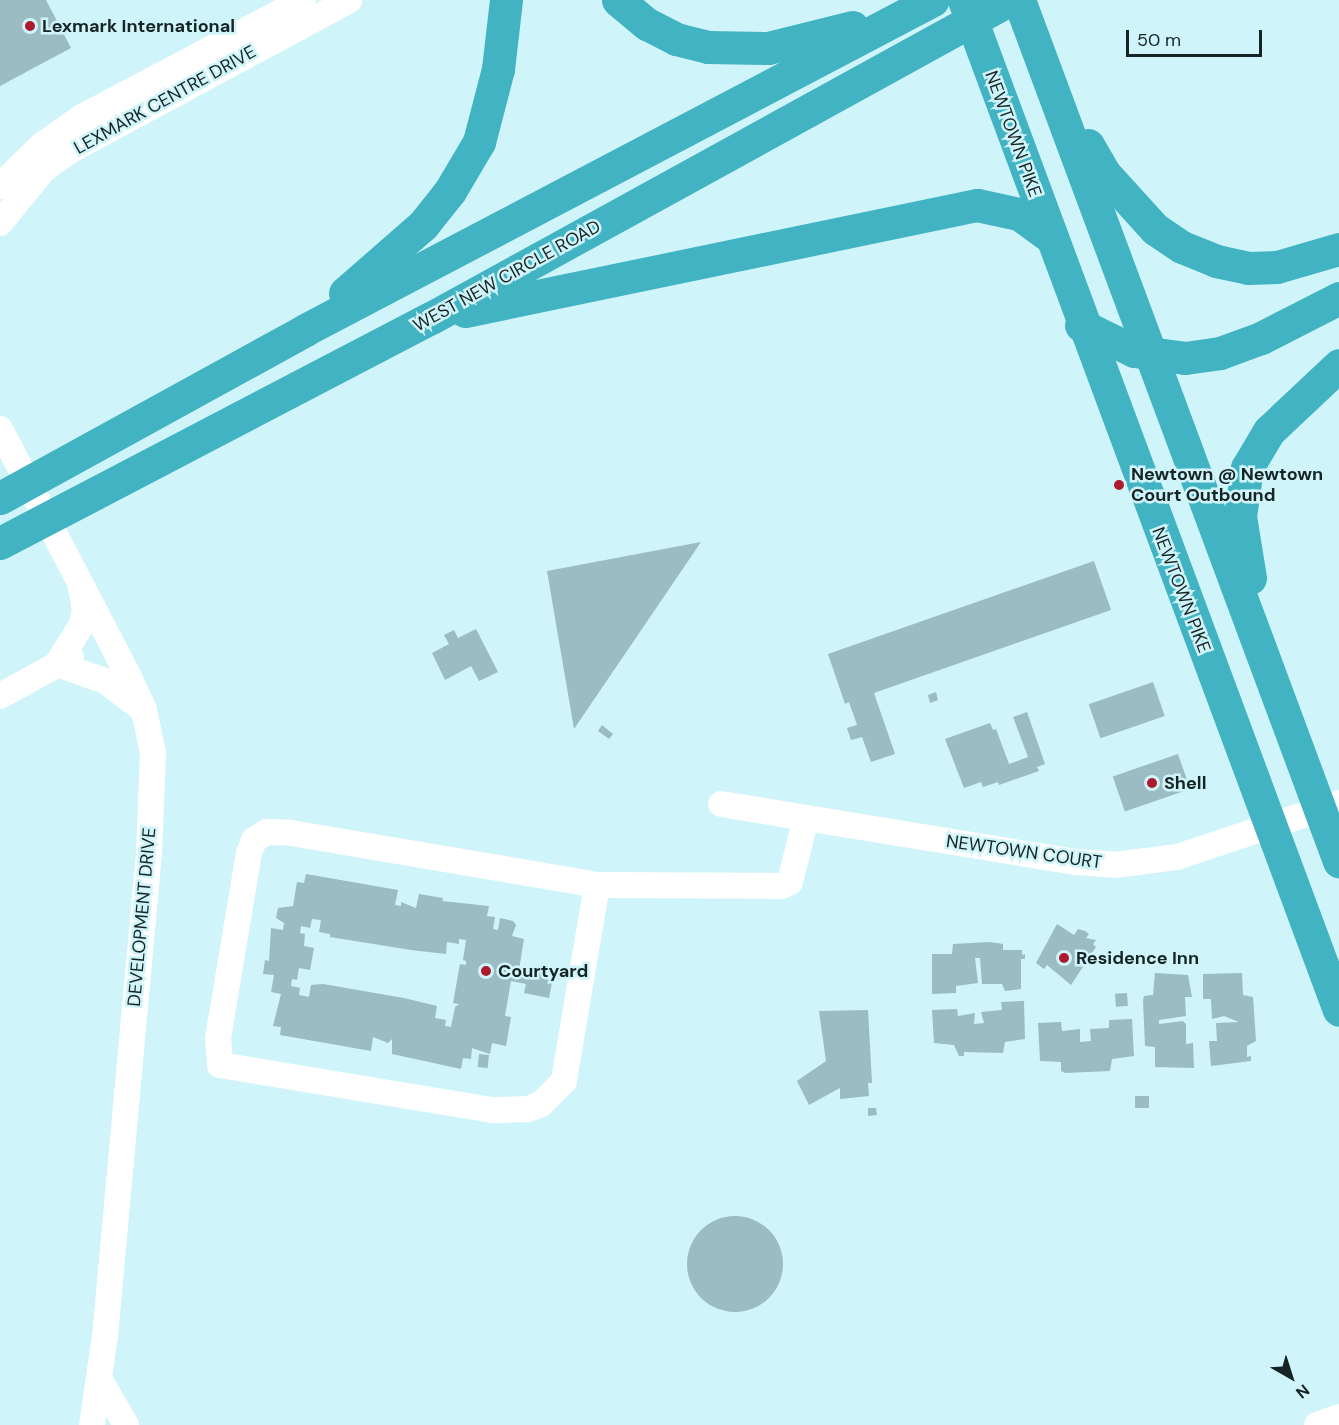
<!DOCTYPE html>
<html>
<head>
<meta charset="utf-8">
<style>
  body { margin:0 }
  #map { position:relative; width:1339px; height:1425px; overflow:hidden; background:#cff4f9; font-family:"DM Sans",sans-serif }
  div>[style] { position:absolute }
  .building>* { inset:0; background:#9abcc2; transform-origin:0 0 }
  .round { border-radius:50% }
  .minor>* { height:26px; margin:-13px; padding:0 13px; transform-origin:13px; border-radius:13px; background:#fff }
  .highway>* { height:33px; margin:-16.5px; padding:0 16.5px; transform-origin:16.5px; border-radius:16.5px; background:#41b3c2 }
  .dots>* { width:16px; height:16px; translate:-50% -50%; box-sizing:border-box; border:3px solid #cff4f9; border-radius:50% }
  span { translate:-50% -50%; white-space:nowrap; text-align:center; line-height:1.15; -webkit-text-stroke:5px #cff4f9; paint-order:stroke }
  .poi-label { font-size:18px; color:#162426; font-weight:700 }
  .left { translate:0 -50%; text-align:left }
  .street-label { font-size:18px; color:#162426 }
  .north { position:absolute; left:1261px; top:1347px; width:60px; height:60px; -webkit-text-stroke:4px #cff4f9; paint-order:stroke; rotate:141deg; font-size:16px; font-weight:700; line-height:24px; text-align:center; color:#162426 }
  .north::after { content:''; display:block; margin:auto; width:21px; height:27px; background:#162426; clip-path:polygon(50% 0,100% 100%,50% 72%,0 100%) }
  .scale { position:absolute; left:1126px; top:30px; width:136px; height:27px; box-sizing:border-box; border:3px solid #162426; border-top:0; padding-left:8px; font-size:18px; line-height:21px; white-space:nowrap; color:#162426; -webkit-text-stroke:4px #cff4f9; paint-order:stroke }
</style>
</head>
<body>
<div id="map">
  <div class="building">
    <div style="clip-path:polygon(0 0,46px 0,71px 48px,0 86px)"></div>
    <div style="clip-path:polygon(701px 542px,574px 729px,547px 571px)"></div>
    <div style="clip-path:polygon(1094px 561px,1111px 610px,874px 693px,895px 754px,871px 762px,862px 737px,851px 740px,847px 728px,857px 725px,849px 702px,845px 704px,828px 654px)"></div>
    <div style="clip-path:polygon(476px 629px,498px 672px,479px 681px,471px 666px,445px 680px,432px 653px,449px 644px,444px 635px,454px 630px,458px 638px)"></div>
    <div style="left:1153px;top:682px;width:36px;height:68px;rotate:71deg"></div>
    <div style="clip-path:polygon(936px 692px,938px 700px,930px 703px,928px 695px)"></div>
    <div style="clip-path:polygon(1027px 712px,1045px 764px,1037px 767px,1039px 771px,999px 785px,998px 782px,983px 787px,981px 782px,964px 788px,945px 739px,990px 723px,993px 730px,996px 729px,1009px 764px,1028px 757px,1013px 717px)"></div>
    <div style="clip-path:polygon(602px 725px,613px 734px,609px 739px,598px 731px)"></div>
    <div style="left:1178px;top:754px;width:37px;height:69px;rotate:71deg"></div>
    <div style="clip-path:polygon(evenodd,306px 874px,398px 890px,395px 905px,401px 906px,401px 902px,416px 908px,419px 894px,443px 898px,442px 901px,489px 906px,487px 916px,495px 917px,493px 929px,498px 930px,500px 918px,513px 921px,516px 925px,512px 936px,524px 939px,519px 970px,512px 972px,527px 974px,528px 968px,554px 972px,549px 998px,524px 993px,526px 984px,511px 981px,505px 1016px,511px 1017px,506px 1046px,492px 1043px,490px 1054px,472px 1048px,471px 1059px,463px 1058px,461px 1069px,392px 1054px,392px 1039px,388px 1043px,373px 1037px,371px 1051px,280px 1035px,281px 1027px,273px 1026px,281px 994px,271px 992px,274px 975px,263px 974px,265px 960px,269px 961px,271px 928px,283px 930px,284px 923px,276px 918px,278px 908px,293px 906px,297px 882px,304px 883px,306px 874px,312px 919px,321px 920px,319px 932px,330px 934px,330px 937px,411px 950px,446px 954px,447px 942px,459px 944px,459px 939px,466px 940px,463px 960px,466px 961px,466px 965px,460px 964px,453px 1003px,459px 1004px,455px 1007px,451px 1027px,445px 1026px,446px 1020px,435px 1018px,437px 1006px,404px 998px,323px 984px,311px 985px,309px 997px,299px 995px,300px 988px,291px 986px,292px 979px,297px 980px,299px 968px,310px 970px,314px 948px,304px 946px,305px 934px,300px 933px,301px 926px,310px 928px,312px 919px)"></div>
    <div style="clip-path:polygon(1057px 924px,1074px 935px,1078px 929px,1085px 931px,1089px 934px,1086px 938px,1096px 940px,1093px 944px,1096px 947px,1071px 985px,1047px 965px,1044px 969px,1036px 963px)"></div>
    <div style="clip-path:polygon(990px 942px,1003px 944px,1003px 950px,1022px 950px,1022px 955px,1025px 954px,1025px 959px,1021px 959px,1021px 989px,1005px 991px,1002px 984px,982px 984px,980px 958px,975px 958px,978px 983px,956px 986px,956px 993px,932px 994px,932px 954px,952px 954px,953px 944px)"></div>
    <div style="clip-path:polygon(1155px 973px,1188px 975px,1192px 997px,1185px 997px,1186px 1016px,1159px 1020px,1159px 1024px,1183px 1021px,1186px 1024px,1186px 1044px,1193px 1043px,1194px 1068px,1155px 1067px,1155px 1047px,1145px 1046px,1143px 1001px,1144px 996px,1153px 995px)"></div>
    <div style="clip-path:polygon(1242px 973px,1243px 995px,1253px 997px,1256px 1041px,1247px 1046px,1247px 1057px,1251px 1056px,1251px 1061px,1211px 1066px,1209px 1041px,1217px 1041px,1216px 1023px,1239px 1022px,1224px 1016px,1212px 1019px,1211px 999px,1203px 999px,1203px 974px)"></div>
    <div style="left:1127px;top:993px;width:13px;height:12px;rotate:86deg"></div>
    <div style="clip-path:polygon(1024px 1001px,1025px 1039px,1005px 1042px,1003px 1053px,964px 1052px,964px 1056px,959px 1056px,954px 1045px,934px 1043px,932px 1010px,957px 1009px,958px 1016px,975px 1013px,974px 1024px,984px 1023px,981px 1012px,1002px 1010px,1001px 1002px)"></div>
    <div style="clip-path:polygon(868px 1010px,872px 1083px,868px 1083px,869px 1096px,840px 1099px,840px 1088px,809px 1105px,797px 1081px,826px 1061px,819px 1011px)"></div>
    <div style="clip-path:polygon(1132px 1019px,1134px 1056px,1112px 1059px,1110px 1071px,1065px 1073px,1061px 1071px,1061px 1062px,1040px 1061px,1038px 1023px,1061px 1022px,1062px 1031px,1080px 1029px,1080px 1042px,1091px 1041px,1090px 1029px,1109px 1028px,1109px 1020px)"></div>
    <div style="left:479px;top:1054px;width:10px;height:13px;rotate:6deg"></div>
    <div style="left:1135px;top:1096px;width:14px;height:12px"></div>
    <div style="clip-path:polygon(868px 1108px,876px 1108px,877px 1115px,868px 1116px)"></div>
    <div class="round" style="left:687px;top:1216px;width:96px;height:96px"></div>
  </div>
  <div class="minor">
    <div style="left:0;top:186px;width:59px;rotate:-44.3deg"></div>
    <div style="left:42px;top:145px;width:49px;rotate:-35deg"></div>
    <div style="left:82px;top:117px;width:250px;rotate:-27.9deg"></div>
    <div style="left:0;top:223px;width:68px;rotate:-50.9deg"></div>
    <div style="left:43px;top:170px;width:34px;rotate:-36deg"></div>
    <div style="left:71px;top:150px;width:316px;rotate:-28.3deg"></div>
    <div style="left:0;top:429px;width:277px;rotate:62.5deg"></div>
    <div style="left:128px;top:675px;width:38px;rotate:65deg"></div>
    <div style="left:144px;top:710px;width:44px;rotate:78.2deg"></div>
    <div style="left:153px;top:753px;width:100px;rotate:92.3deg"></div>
    <div style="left:149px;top:853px;width:485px;rotate:95.2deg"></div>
    <div style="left:105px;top:1336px;width:90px;rotate:98.3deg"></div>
    <div style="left:81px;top:588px;width:22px;rotate:80deg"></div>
    <div style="left:85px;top:610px;width:16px;rotate:104deg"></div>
    <div style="left:81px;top:626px;width:45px;rotate:122.3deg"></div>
    <div style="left:57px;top:664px;width:51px;rotate:19.5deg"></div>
    <div style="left:105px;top:681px;width:46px;rotate:37.1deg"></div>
    <div style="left:0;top:696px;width:81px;rotate:-28.8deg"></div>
    <div style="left:721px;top:804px;width:360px;rotate:9.3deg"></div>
    <div style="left:1076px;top:862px;width:39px;rotate:4deg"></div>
    <div style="left:1115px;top:865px;width:63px;rotate:-7.4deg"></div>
    <div style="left:1177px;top:857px;width:171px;rotate:-18.4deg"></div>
    <div style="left:597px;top:885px;width:199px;rotate:99.6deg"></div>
    <div style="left:564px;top:1081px;width:33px;rotate:135deg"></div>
    <div style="left:541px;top:1104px;width:14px;rotate:159deg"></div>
    <div style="left:528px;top:1109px;width:36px;rotate:178deg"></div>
    <div style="left:492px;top:1110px;width:276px;rotate:-170.6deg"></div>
    <div style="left:220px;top:1065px;width:27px;rotate:-94deg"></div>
    <div style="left:218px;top:1038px;width:188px;rotate:-80.5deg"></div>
    <div style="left:249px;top:853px;width:14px;rotate:-69deg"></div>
    <div style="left:254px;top:840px;width:15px;rotate:-32deg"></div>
    <div style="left:267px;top:832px;width:24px;rotate:2deg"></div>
    <div style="left:291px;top:833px;width:310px;rotate:9.6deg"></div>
    <div style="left:597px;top:885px;width:185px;rotate:0.3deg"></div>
    <div style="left:782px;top:886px;width:9px;rotate:-27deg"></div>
    <div style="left:790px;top:882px;width:66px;rotate:-76deg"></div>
    <div style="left:100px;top:1380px;width:52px;rotate:60deg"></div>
    <div style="left:1317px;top:1425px;width:23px;rotate:-20deg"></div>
  </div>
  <div class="highway">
    <div style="left:618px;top:0;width:38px;rotate:40deg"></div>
    <div style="left:647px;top:24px;width:33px;rotate:27deg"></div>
    <div style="left:676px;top:39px;width:33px;rotate:14deg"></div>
    <div style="left:708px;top:47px;width:60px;rotate:1deg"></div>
    <div style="left:768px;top:48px;width:87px;rotate:-14deg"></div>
    <div style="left:964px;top:0;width:1077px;rotate:69.63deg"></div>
    <div style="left:1019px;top:0;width:919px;rotate:69.61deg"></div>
    <div style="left:1088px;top:145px;width:34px;rotate:60deg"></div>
    <div style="left:1105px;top:174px;width:74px;rotate:47.7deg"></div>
    <div style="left:1155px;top:229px;width:32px;rotate:34deg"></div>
    <div style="left:1182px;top:247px;width:37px;rotate:22deg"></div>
    <div style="left:1216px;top:261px;width:33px;rotate:12deg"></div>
    <div style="left:1248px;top:268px;width:29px;rotate:-2deg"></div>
    <div style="left:1277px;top:267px;width:65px;rotate:-16.2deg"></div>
    <div style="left:345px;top:293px;width:103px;rotate:-41.1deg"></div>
    <div style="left:423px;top:225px;width:43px;rotate:-51.5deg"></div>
    <div style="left:450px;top:191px;width:57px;rotate:-59.4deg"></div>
    <div style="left:479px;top:142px;width:75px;rotate:-75.4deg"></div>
    <div style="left:498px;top:69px;width:69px;rotate:-83.4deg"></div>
    <div style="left:465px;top:311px;width:523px;rotate:-11.7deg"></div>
    <div style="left:977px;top:205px;width:43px;rotate:12.1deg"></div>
    <div style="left:1019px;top:214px;width:41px;rotate:36deg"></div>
    <div style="left:1081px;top:325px;width:59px;rotate:26.1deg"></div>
    <div style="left:1134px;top:351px;width:51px;rotate:7.8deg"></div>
    <div style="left:1185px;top:358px;width:35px;rotate:-8deg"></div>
    <div style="left:1220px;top:353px;width:44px;rotate:-20.1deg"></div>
    <div style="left:1261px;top:338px;width:88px;rotate:-27.1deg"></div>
    <div style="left:0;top:498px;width:348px;rotate:-28.8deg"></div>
    <div style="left:305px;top:330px;width:709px;rotate:-27.72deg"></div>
    <div style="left:0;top:543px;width:486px;rotate:-27.6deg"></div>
    <div style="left:431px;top:318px;width:660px;rotate:-28.82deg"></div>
    <div style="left:1250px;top:578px;width:63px;rotate:-99.2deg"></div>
    <div style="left:1240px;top:516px;width:49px;rotate:-81.7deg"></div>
    <div style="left:1247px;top:468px;width:43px;rotate:-59.3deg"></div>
    <div style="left:1269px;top:431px;width:96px;rotate:-43.3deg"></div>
  </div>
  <div class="dots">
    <div style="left:30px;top:26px;background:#ad192d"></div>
    <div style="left:1119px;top:485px;background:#ad192d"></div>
    <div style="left:1152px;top:783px;background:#ad192d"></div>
    <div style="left:1064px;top:958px;background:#ad192d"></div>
    <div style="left:486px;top:971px;background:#ad192d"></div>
  </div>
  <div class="poi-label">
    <span class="left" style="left:42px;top:26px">Lexmark International</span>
    <span class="left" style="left:1131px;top:485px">Newtown @ Newtown<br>Court Outbound</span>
    <span class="left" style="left:1164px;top:783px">Shell</span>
    <span class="left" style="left:1076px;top:958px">Residence Inn</span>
    <span class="left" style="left:498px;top:971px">Courtyard</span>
  </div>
  <div class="street-label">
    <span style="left:165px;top:100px;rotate:-29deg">LEXMARK CENTRE DRIVE</span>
    <span style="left:1013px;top:134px;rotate:70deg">NEWTOWN PIKE</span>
    <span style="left:507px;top:276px;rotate:-29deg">WEST NEW CIRCLE ROAD</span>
    <span style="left:1181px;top:590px;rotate:69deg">NEWTOWN PIKE</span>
    <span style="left:1024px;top:852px;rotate:8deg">NEWTOWN COURT</span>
    <span style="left:142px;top:917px;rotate:-85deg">DEVELOPMENT DRIVE</span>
  </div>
  <div class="north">N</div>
  <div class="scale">50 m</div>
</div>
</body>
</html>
